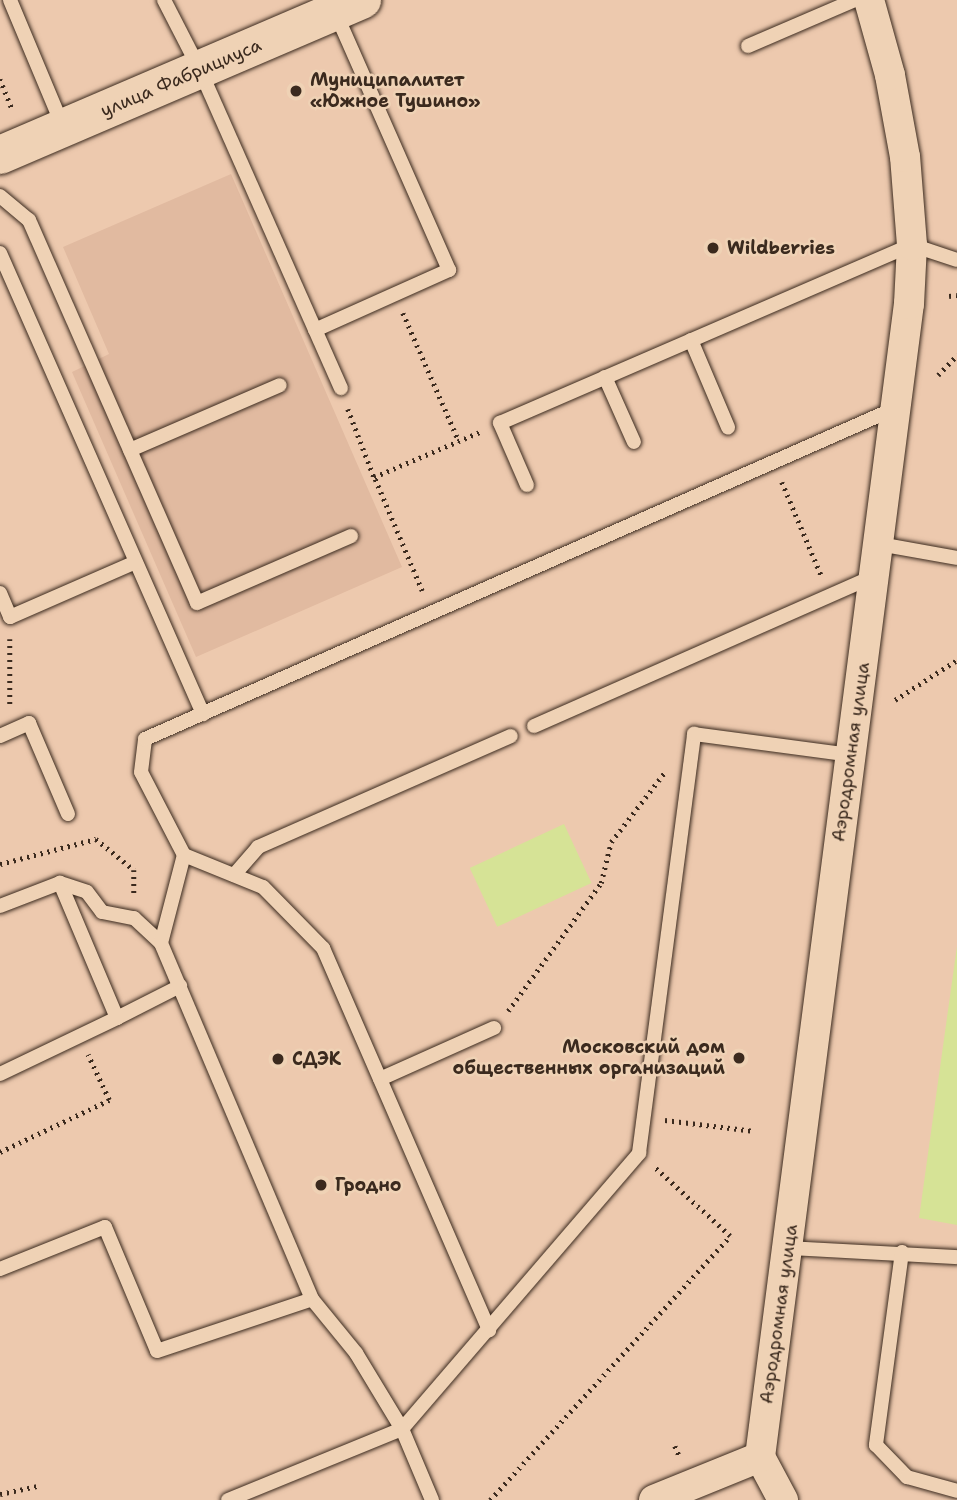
<!DOCTYPE html>
<html>
<head>
<meta charset="utf-8">
<style>
  body { margin:0 }
  #map { position:relative; width:957px; height:1500px; overflow:hidden; background:#edc9ae; font-family:"Shantell Sans",sans-serif }
  div>[style] { position:absolute }
  .built>* { inset:0; background:#e1baa0 }
  .green>* { inset:0; background:#d6e396; transform-origin:0 0 }
  .path>* { height:4.5px; margin-top:-2.25px; transform-origin:0; background:repeating-linear-gradient(90deg,#3b2a1e 0 2px,transparent 0 7px) }
  .roads { filter:drop-shadow(0 0 2px #3b2a1e) drop-shadow(0 0 2px #3b2a1e) }
  .lane>* { height:14px; margin:-7px; padding:0 7px; transform-origin:7px; border-radius:7px; background:#efd2b5 }
  .street>* { height:30px; margin:-15px; padding:0 15px; transform-origin:15px; border-radius:15px; background:#efd2b5 }
  .secondary>* { height:38px; margin:-19px; padding:0 19px; transform-origin:19px; border-radius:19px; background:#efd2b5 }
  .dots>* { width:19px; height:19px; translate:-50% -50%; box-sizing:border-box; border:4px solid #efd2b5; border-radius:50% }
  span { translate:-50% -50%; white-space:nowrap; text-align:center; line-height:1.15; -webkit-text-stroke:5px #efd2b5; paint-order:stroke }
  .street-label { font-size:18px; color:#3b2a1e }
  .poi-label { font-size:18px; color:#3b2a1e; font-weight:700 }
  .left { translate:0 -50%; text-align:left }
  .right { translate:-100% -50%; text-align:right }
</style>
</head>
<body>
<div id="map">
  <div class="built">
    <div style="clip-path:polygon(231px 174px,402px 567px,196px 657px,72px 372px,109px 354px,63px 247px)"></div>
  </div>
  <div class="green">
    <div style="left:564px;top:824px;width:65px;height:104px;rotate:65deg"></div>
    <div style="clip-path:polygon(957px 946px,957px 1225px,919px 1218px)"></div>
  </div>
  <div class="path">
    <div style="left:0;top:79px;width:31px;rotate:68deg"></div>
    <div style="left:949px;top:296px;width:8px;rotate:-7deg"></div>
    <div style="left:403px;top:313px;width:140px;rotate:66.4deg"></div>
    <div style="left:938px;top:375px;width:28px;rotate:-46deg"></div>
    <div style="left:348px;top:409px;width:73px;rotate:69.1deg"></div>
    <div style="left:782px;top:482px;width:103px;rotate:67.2deg"></div>
    <div style="left:422px;top:591px;width:124px;rotate:-112.8deg"></div>
    <div style="left:374px;top:477px;width:115px;rotate:-23deg"></div>
    <div style="left:10px;top:639px;width:68px;rotate:90deg"></div>
    <div style="left:895px;top:700px;width:74px;rotate:-32.8deg"></div>
    <div style="left:0;top:864px;width:99px;rotate:-14.6deg"></div>
    <div style="left:96px;top:839px;width:49px;rotate:39.2deg"></div>
    <div style="left:134px;top:870px;width:26px;rotate:90deg"></div>
    <div style="left:508px;top:1011px;width:158px;rotate:-54deg"></div>
    <div style="left:601px;top:883px;width:42px;rotate:-76.3deg"></div>
    <div style="left:611px;top:842px;width:88px;rotate:-52.4deg"></div>
    <div style="left:665px;top:1120px;width:90px;rotate:7deg"></div>
    <div style="left:0;top:1152px;width:121px;rotate:-25.5deg"></div>
    <div style="left:109px;top:1100px;width:50px;rotate:-115deg"></div>
    <div style="left:675px;top:1446px;width:13px;rotate:67deg"></div>
    <div style="left:0;top:1494px;width:40px;rotate:-12deg"></div>
    <div style="left:490px;top:1500px;width:357px;rotate:-47.7deg"></div>
    <div style="left:730px;top:1236px;width:101px;rotate:-137.8deg"></div>
  </div>
  <div class="roads">
    <div class="lane">
      <div style="left:10px;top:0;width:138px;rotate:67.3deg"></div>
      <div style="left:164px;top:0;width:79px;rotate:62.8deg"></div>
      <div style="left:200px;top:70px;width:348px;rotate:66.1deg"></div>
      <div style="left:748px;top:46px;width:116px;rotate:-23.3deg"></div>
      <div style="left:0;top:196px;width:38px;rotate:40deg"></div>
      <div style="left:29px;top:220px;width:418px;rotate:66.3deg"></div>
      <div style="left:197px;top:603px;width:168px;rotate:-23.5deg"></div>
      <div style="left:0;top:253px;width:504px;rotate:66.23deg"></div>
      <div style="left:315px;top:330px;width:147px;rotate:-24.1deg"></div>
      <div style="left:449px;top:270px;width:282px;rotate:-113.8deg"></div>
      <div style="left:691px;top:340px;width:95px;rotate:67deg"></div>
      <div style="left:605px;top:377px;width:71px;rotate:66deg"></div>
      <div style="left:130px;top:450px;width:163px;rotate:-23.4deg"></div>
      <div style="left:527px;top:485px;width:68px;rotate:-113.5deg"></div>
      <div style="left:500px;top:423px;width:449px;rotate:-23.4deg"></div>
      <div style="left:912px;top:245px;width:47px;rotate:18.4deg"></div>
      <div style="left:879px;top:544px;width:79px;rotate:10.2deg"></div>
      <div style="left:0;top:593px;width:26px;rotate:67deg"></div>
      <div style="left:10px;top:617px;width:137px;rotate:-23.6deg"></div>
      <div style="left:534px;top:726px;width:372px;rotate:-23.8deg"></div>
      <div style="left:0;top:736px;width:32px;rotate:-24deg"></div>
      <div style="left:29px;top:723px;width:99px;rotate:66.8deg"></div>
      <div style="left:184px;top:855px;width:85px;rotate:22.1deg"></div>
      <div style="left:263px;top:887px;width:86px;rotate:45.5deg"></div>
      <div style="left:323px;top:948px;width:417px;rotate:66.5deg"></div>
      <div style="left:234px;top:875px;width:37px;rotate:-49deg"></div>
      <div style="left:258px;top:847px;width:276px;rotate:-23.7deg"></div>
      <div style="left:0;top:906px;width:64px;rotate:-21deg"></div>
      <div style="left:60px;top:883px;width:28px;rotate:18deg"></div>
      <div style="left:87px;top:892px;width:25px;rotate:53deg"></div>
      <div style="left:102px;top:912px;width:33px;rotate:11deg"></div>
      <div style="left:134px;top:918px;width:37px;rotate:43deg"></div>
      <div style="left:117px;top:1018px;width:71px;rotate:-26.9deg"></div>
      <div style="left:0;top:1074px;width:130px;rotate:-25.6deg"></div>
      <div style="left:117px;top:1018px;width:147px;rotate:-112.9deg"></div>
      <div style="left:380px;top:1079px;width:125px;rotate:-24.1deg"></div>
      <div style="left:789px;top:1248px;width:168px;rotate:3.1deg"></div>
      <div style="left:902px;top:1252px;width:195px;rotate:97.7deg"></div>
      <div style="left:876px;top:1445px;width:45px;rotate:45.9deg"></div>
      <div style="left:907px;top:1477px;width:52px;rotate:15.6deg"></div>
      <div style="left:0;top:1269px;width:113px;rotate:-21.8deg"></div>
      <div style="left:105px;top:1227px;width:134px;rotate:67.2deg"></div>
      <div style="left:157px;top:1351px;width:163px;rotate:-18.5deg"></div>
      <div style="left:228px;top:1500px;width:188px;rotate:-22.2deg"></div>
      <div style="left:402px;top:1429px;width:364px;rotate:-49.3deg"></div>
      <div style="left:639px;top:1153px;width:423px;rotate:-82.5deg"></div>
      <div style="left:694px;top:734px;width:158px;rotate:7.6deg"></div>
      <div style="left:432px;top:1500px;width:77px;rotate:-112.9deg"></div>
      <div style="left:402px;top:1429px;width:89px;rotate:-121.2deg"></div>
      <div style="left:356px;top:1353px;width:70px;rotate:-129.2deg"></div>
      <div style="left:312px;top:1299px;width:387px;rotate:-113deg"></div>
      <div style="left:161px;top:943px;width:91px;rotate:-75.4deg"></div>
      <div style="left:184px;top:855px;width:93px;rotate:-117.4deg"></div>
      <div style="left:141px;top:772px;width:33px;rotate:-83deg"></div>
      <div style="left:145px;top:739px;width:821px;rotate:-23.79deg"></div>
    </div>
    <div class="street">
      <div style="left:654px;top:1500px;width:114px;rotate:-22.1deg"></div>
      <div style="left:783px;top:1500px;width:49px;rotate:-118.1deg"></div>
      <div style="left:760px;top:1457px;width:1163px;rotate:-82.64deg"></div>
      <div style="left:909px;top:304px;width:59px;rotate:-87.1deg"></div>
      <div style="left:912px;top:245px;width:88px;rotate:-94.5deg"></div>
      <div style="left:905px;top:157px;width:83px;rotate:-100.4deg"></div>
      <div style="left:890px;top:75px;width:78px;rotate:-105.6deg"></div>
    </div>
    <div class="secondary">
      <div style="left:0;top:155px;width:394px;rotate:-23.2deg"></div>
    </div>
  </div>
  <div class="dots">
    <div style="left:296px;top:91px;background:#3b2a1e"></div>
    <div style="left:713px;top:248px;background:#3b2a1e"></div>
    <div style="left:739px;top:1058px;background:#3b2a1e"></div>
    <div style="left:278px;top:1059px;background:#3b2a1e"></div>
    <div style="left:321px;top:1185px;background:#3b2a1e"></div>
  </div>
  <div class="street-label">
    <span style="left:181px;top:78px;rotate:-23deg">улица Фабрициуса</span>
    <span style="left:851px;top:752px;rotate:-82deg">Аэродромная улица</span>
    <span style="left:779px;top:1314px;rotate:-82deg">Аэродромная улица</span>
  </div>
  <div class="poi-label">
    <span class="left" style="left:310px;top:91px">Муниципалитет<br>«Южное Тушино»</span>
    <span class="left" style="left:727px;top:248px">Wildberries</span>
    <span class="right" style="left:725px;top:1058px">Московский дом<br>общественных организаций</span>
    <span class="left" style="left:292px;top:1059px">СДЭК</span>
    <span class="left" style="left:335px;top:1185px">Гродно</span>
  </div>
</div>
</body>
</html>
